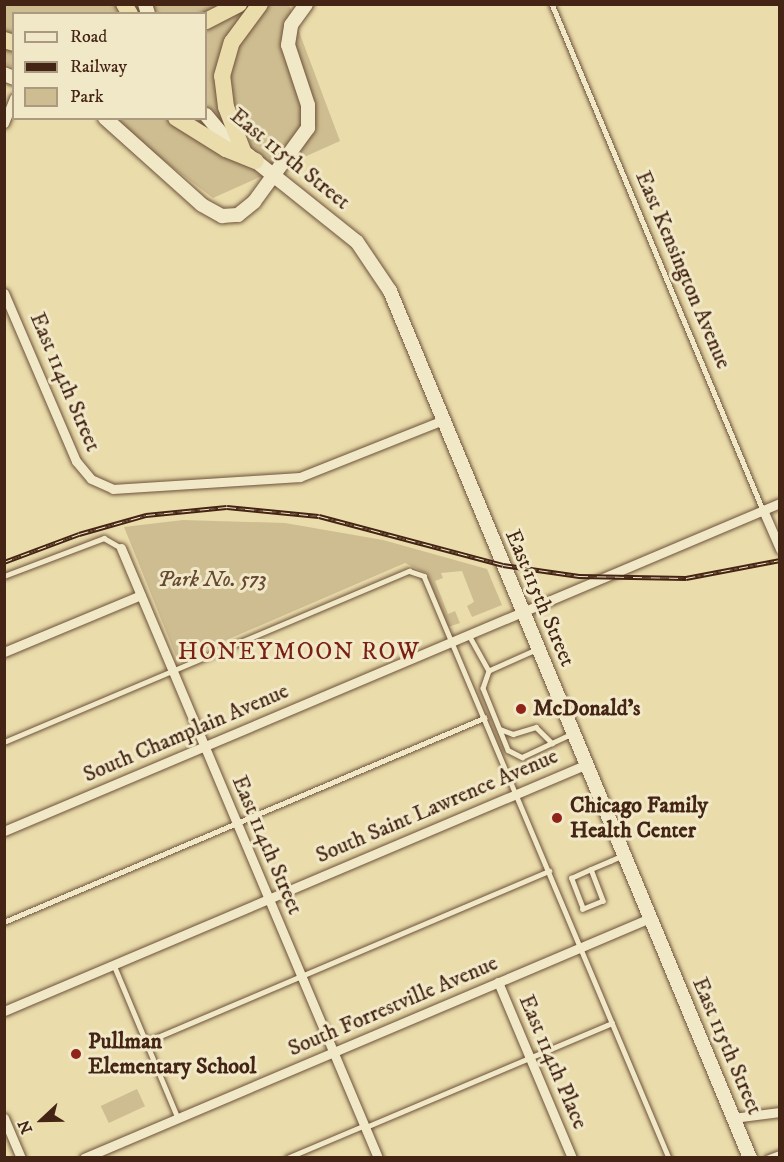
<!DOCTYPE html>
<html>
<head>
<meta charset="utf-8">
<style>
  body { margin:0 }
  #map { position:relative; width:784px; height:1162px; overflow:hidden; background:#eadcab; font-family:"IM FELL DW Pica",serif }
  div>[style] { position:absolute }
  .green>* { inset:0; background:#cebd91; transform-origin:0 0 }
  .roads { filter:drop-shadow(0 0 2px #6e523a) drop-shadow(0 0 2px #6e523a) }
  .lane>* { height:4.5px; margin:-2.25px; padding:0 2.25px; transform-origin:2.25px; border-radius:2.25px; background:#f1e8c8 }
  .street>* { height:9px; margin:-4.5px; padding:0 4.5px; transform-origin:4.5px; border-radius:4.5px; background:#f1e8c8 }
  .secondary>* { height:14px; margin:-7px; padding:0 7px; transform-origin:7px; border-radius:7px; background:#f1e8c8 }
  .highway>* { height:16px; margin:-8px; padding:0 8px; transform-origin:8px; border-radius:8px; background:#eadcab }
  .rail>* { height:5px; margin-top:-2.5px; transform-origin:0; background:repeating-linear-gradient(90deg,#f1e8c8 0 9px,#442414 0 18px); box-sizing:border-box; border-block:2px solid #442414 }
  .dots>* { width:16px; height:16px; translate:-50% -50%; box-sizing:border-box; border:3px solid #f1e8c8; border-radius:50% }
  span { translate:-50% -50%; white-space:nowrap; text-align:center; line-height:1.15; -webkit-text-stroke:6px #f1e8c8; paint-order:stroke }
  .street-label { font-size:22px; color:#442414 }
  .park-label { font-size:22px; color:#664a33; font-style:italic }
  .poi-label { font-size:22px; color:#442414; font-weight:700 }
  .left { translate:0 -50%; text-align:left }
  .neighbourhood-label { font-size:24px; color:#7a1f14; letter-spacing:1.5px }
  .frame { position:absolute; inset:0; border:6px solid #442414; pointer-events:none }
  .legend { position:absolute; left:12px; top:12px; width:195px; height:108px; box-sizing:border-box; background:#f1e8c8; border:2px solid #ac9a80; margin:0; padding:8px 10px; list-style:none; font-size:18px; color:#442414 }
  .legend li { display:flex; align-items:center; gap:12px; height:30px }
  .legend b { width:30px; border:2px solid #ac9a80 }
  .north { position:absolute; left:12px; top:1090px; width:60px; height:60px; -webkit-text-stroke:4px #f1e8c8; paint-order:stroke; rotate:248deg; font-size:16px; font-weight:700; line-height:24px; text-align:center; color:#442414 }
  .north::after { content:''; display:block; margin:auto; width:21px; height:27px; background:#442414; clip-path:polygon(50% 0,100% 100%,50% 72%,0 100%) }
</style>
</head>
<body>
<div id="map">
  <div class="green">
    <div style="clip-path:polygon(4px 5px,289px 5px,340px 141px,213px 198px,109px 119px,206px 118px,206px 14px,14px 14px,13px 67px,5px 64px)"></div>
    <div style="clip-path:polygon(183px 520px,285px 523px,383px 540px,487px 569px,502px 605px,472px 617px,467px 606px,474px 602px,462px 571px,441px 573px,443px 578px,435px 581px,448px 614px,455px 611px,460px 623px,448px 627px,426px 573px,405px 563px,178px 661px,124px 527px)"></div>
    <div style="left:137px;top:1089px;width:19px;height:40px;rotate:65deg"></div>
  </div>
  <div class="roads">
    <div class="lane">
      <div style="left:552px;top:4px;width:548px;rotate:67.36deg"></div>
      <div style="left:4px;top:576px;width:107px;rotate:-20.8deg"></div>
      <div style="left:104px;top:538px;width:20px;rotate:30deg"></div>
      <div style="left:469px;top:635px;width:41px;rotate:60.9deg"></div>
      <div style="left:536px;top:650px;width:51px;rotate:155.9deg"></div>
      <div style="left:489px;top:671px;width:18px;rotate:109deg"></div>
      <div style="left:483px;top:688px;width:67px;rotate:68deg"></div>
      <div style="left:508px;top:750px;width:16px;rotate:27deg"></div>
      <div style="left:522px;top:757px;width:56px;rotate:-25.2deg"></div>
      <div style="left:500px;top:729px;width:14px;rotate:21deg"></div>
      <div style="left:513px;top:734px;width:24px;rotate:-17deg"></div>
      <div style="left:536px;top:727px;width:23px;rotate:45deg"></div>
      <div style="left:4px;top:742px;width:440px;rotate:-22.9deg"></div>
      <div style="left:409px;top:571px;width:16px;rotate:18deg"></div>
      <div style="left:424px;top:576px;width:631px;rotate:67.17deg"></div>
      <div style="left:591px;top:869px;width:34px;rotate:69deg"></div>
      <div style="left:603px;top:901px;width:22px;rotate:158deg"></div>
      <div style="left:583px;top:909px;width:33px;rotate:-111deg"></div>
      <div style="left:571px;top:878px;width:22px;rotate:-24deg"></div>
      <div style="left:591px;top:869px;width:21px;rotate:-23deg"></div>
      <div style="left:610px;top:861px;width:12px;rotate:-24deg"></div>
      <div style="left:4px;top:922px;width:522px;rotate:-23.03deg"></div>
      <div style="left:114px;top:965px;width:166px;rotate:67.3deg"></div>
      <div style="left:146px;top:1042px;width:438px;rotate:-23deg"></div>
      <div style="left:366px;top:1127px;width:267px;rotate:-22.9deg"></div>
      <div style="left:287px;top:1158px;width:85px;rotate:-22.9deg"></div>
      <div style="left:766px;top:1158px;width:15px;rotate:-20deg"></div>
    </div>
    <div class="street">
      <div style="left:4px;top:123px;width:27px;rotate:-68deg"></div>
      <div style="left:4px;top:293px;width:183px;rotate:66.8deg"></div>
      <div style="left:76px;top:461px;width:23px;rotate:50deg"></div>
      <div style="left:91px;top:479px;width:24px;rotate:24deg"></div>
      <div style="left:113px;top:489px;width:187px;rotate:-3.7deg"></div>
      <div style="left:300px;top:477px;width:154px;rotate:-21.7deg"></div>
      <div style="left:763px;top:510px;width:43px;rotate:66.4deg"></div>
      <div style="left:121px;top:548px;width:662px;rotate:67.15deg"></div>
      <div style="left:4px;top:652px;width:148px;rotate:-22.6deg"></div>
      <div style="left:4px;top:831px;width:842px;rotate:-22.91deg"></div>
      <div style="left:498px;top:982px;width:191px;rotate:67.2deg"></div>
      <div style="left:4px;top:1011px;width:633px;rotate:-22.96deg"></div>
      <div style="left:4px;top:1118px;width:43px;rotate:67deg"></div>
      <div style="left:733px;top:1118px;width:47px;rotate:-7.3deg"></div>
      <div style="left:84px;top:1158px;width:615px;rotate:-22.98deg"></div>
    </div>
    <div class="secondary">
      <div style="left:145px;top:4px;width:10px;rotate:73deg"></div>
      <div style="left:4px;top:74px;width:11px;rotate:22deg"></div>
      <div style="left:206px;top:115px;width:26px;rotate:50deg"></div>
      <div style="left:223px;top:135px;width:171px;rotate:38.6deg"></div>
      <div style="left:357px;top:242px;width:59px;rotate:56deg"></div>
      <div style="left:390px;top:291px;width:939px;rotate:67.45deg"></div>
      <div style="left:105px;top:118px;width:130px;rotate:41.9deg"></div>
      <div style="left:202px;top:205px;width:23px;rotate:29deg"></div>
      <div style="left:222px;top:216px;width:16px;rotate:-4deg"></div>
      <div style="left:238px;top:215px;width:21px;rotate:-39deg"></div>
      <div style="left:254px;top:202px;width:92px;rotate:-53.9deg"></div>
      <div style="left:308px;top:128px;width:23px;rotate:-90deg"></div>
      <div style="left:308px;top:105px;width:63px;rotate:-108.4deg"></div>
      <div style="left:288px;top:45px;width:20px;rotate:-81deg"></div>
      <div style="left:291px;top:25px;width:26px;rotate:-54deg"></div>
    </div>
    <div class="highway">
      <div style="left:124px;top:4px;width:12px;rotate:59deg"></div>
      <div style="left:206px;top:21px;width:37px;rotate:-27deg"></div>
      <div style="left:4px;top:40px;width:10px;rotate:17deg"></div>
      <div style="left:176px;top:118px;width:59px;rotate:31.8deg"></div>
      <div style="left:226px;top:149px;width:32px;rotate:22deg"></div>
      <div style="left:243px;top:151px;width:47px;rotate:-111.1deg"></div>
      <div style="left:226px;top:107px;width:31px;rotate:-97deg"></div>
      <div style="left:222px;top:76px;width:35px;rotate:-74deg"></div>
      <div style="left:232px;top:42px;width:47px;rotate:-53.6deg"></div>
    </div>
  </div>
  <div class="rail">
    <div style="left:4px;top:562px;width:80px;rotate:-20.5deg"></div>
    <div style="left:79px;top:534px;width:70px;rotate:-15.8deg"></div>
    <div style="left:146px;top:515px;width:81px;rotate:-5.6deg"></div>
    <div style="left:227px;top:507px;width:92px;rotate:5.6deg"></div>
    <div style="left:319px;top:516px;width:190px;rotate:14.9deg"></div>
    <div style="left:503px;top:565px;width:77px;rotate:8.2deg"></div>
    <div style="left:579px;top:576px;width:107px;rotate:1.1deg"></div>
    <div style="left:686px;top:578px;width:96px;rotate:-10.8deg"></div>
  </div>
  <div class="dots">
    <div style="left:521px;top:709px;background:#8f2418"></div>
    <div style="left:557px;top:818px;background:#8f2418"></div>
    <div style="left:76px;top:1054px;background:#8f2418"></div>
  </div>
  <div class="street-label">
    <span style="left:290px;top:159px;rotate:39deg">East 115th Street</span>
    <span style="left:683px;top:270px;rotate:67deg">East Kensington Avenue</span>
    <span style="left:65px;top:382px;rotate:67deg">East 114th Street</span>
    <span style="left:540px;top:598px;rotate:67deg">East 115th Street</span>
    <span style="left:186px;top:733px;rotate:-23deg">South Champlain Avenue</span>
    <span style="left:437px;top:806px;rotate:-23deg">South Saint Lawrence Avenue</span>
    <span style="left:267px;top:845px;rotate:67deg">East 114th Street</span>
    <span style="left:393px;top:1006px;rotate:-23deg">South Forrestville Avenue</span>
    <span style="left:727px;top:1046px;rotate:67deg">East 115th Street</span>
    <span style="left:553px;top:1062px;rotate:67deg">East 114th Place</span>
  </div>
  <div class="park-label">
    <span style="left:212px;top:580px">Park No. 573</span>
  </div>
  <div class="poi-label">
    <span class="left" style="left:533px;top:709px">McDonald's</span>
    <span class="left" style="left:570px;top:818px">Chicago Family<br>Health Center</span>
    <span class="left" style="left:88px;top:1054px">Pullman<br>Elementary School</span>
  </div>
  <div class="neighbourhood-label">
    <span style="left:299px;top:653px">HONEYMOON ROW</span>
  </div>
  <div class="frame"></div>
  <ul class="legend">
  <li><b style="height:8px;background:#f1e8c8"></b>Road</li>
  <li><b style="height:8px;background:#442414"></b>Railway</li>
  <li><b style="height:16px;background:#cebd91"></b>Park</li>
  </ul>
  <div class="north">N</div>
</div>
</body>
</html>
